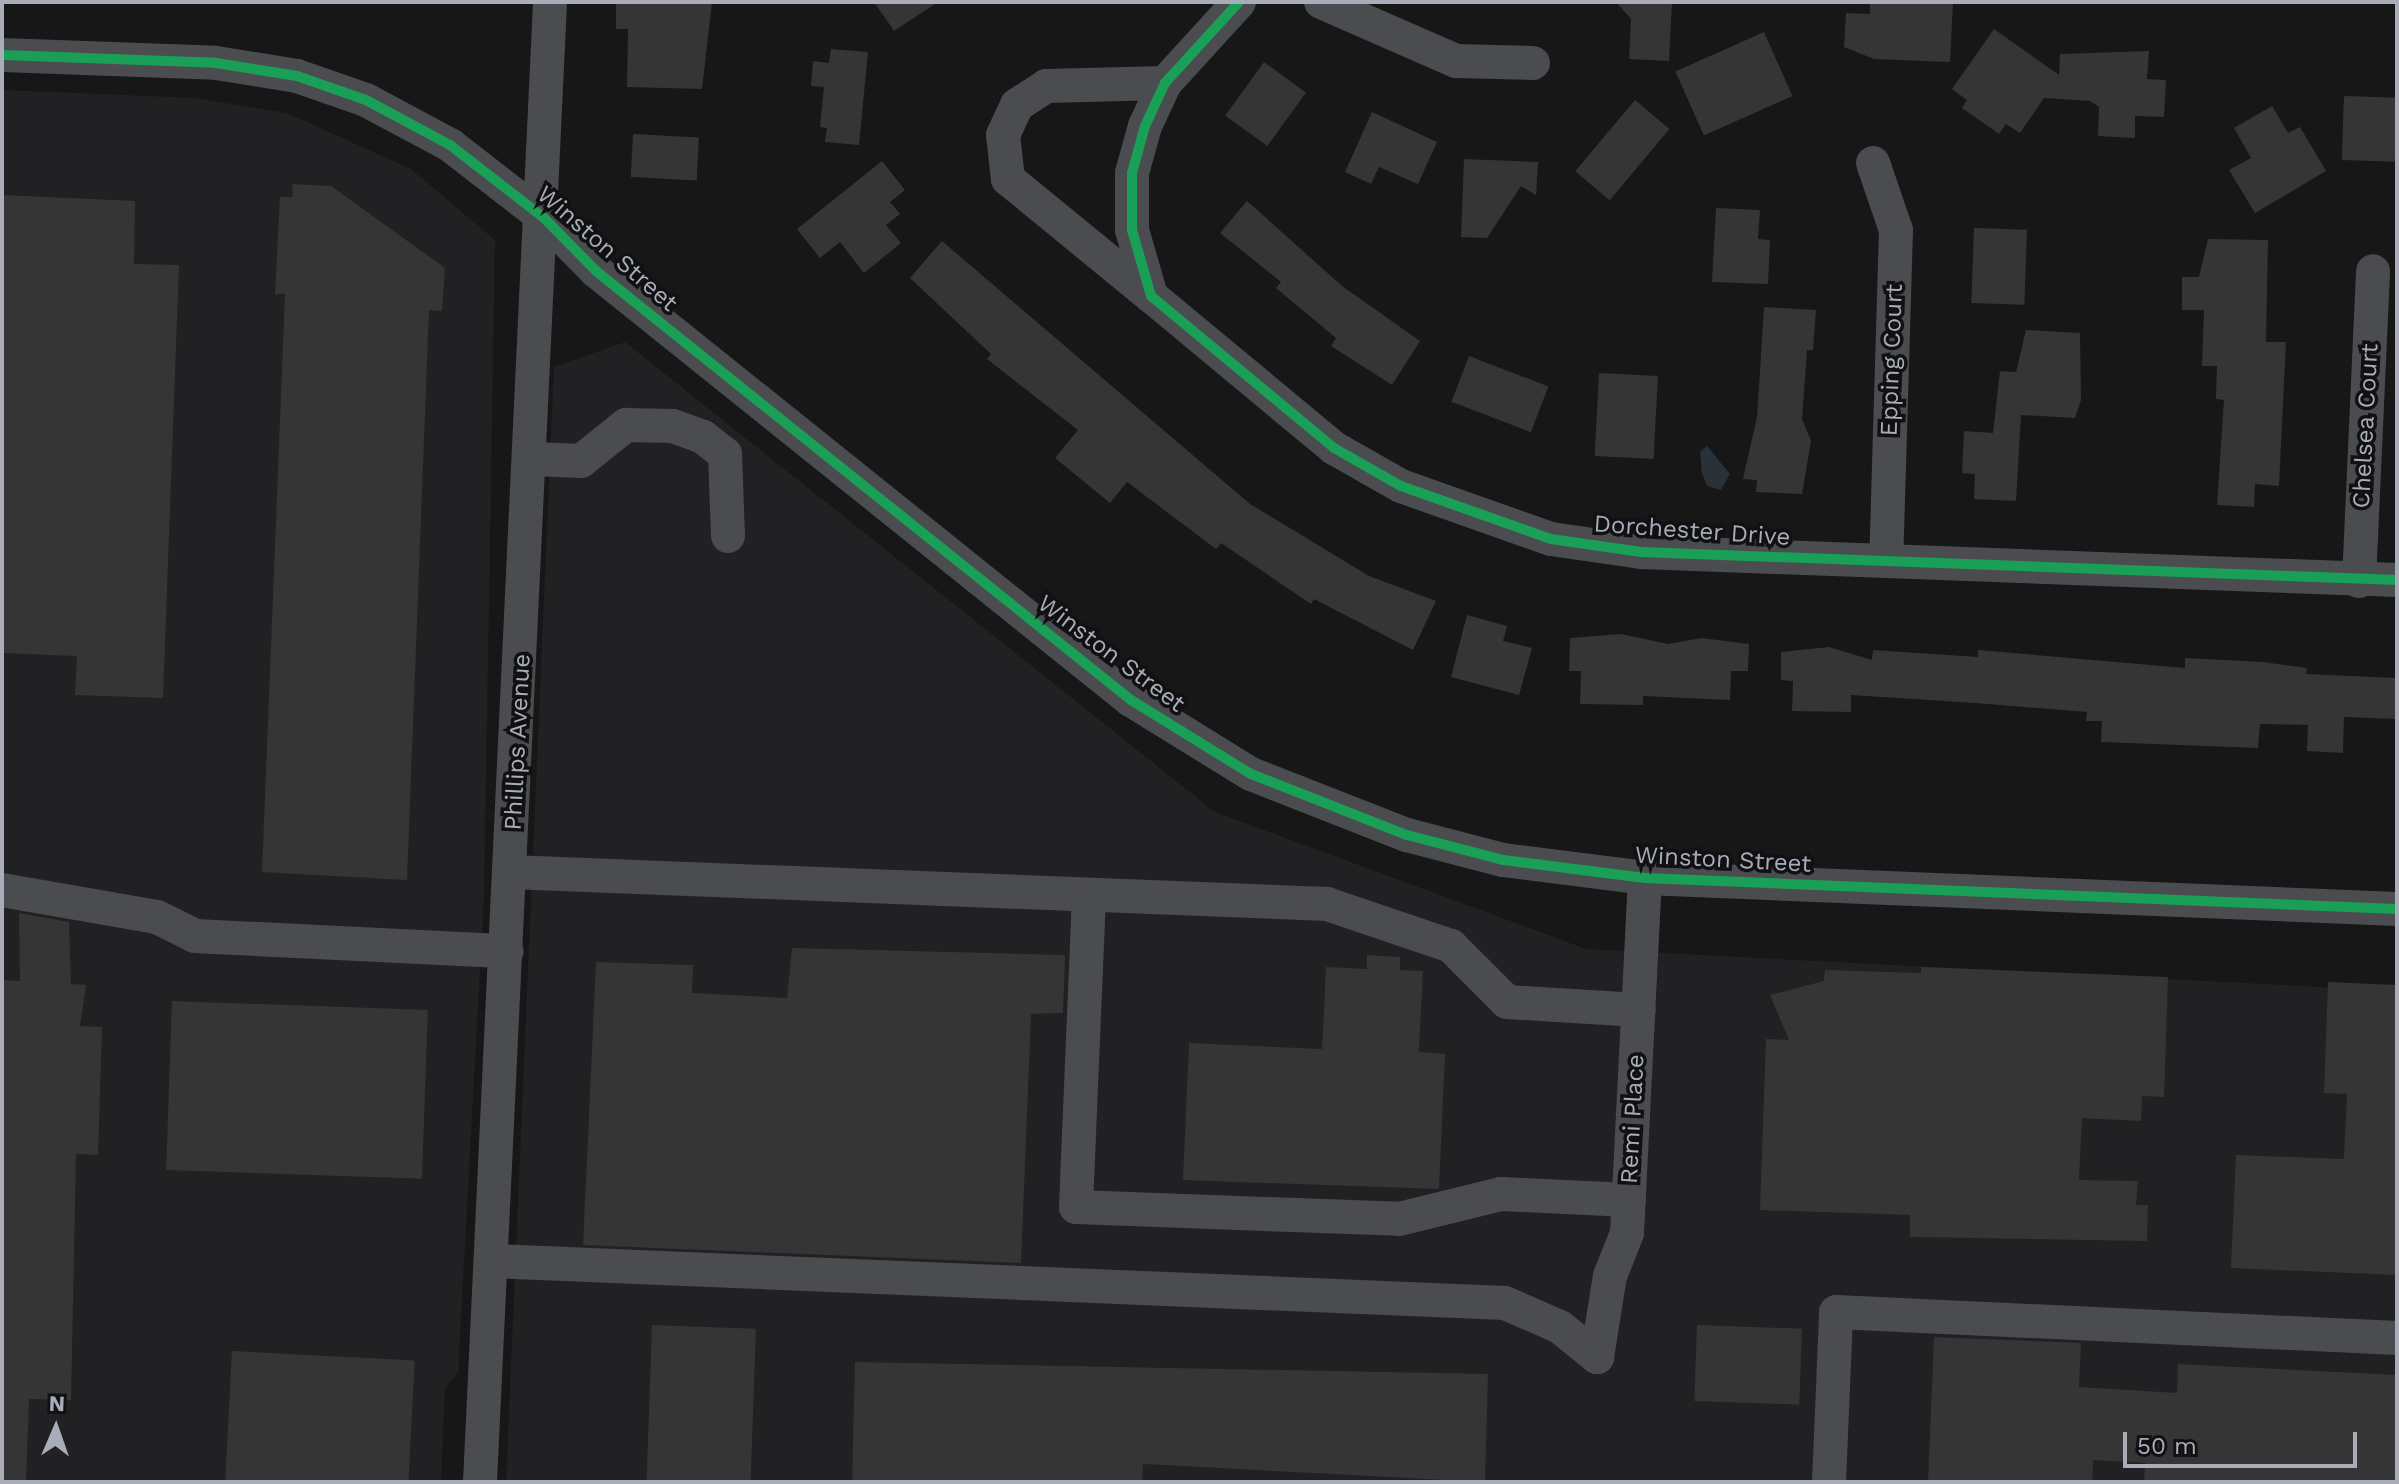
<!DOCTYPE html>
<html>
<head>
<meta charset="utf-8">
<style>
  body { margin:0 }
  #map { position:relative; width:2399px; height:1484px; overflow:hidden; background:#171717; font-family:"Work Sans",sans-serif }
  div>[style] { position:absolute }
  .built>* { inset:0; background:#212123 }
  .water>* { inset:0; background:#2a3239 }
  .building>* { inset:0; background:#353536; transform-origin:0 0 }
  .minor>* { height:34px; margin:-17px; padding:0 17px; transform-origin:17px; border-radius:17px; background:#4b4c50 }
  .cycleway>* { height:10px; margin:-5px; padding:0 5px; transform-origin:5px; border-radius:5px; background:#1a9f57 }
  span { translate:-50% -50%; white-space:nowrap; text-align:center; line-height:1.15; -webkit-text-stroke:7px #111113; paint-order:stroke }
  .street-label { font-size:24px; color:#a8adb8 }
  .frame { position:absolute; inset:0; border:4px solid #a8adb8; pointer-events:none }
  .north { position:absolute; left:16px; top:1388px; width:80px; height:80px; -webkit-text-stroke:6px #111113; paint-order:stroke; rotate:2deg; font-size:22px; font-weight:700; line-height:32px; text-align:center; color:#a8adb8 }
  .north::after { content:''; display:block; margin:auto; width:28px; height:36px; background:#a8adb8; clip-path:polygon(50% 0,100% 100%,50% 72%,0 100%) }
  .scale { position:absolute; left:2123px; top:1432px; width:234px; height:36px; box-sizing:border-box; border:4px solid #a8adb8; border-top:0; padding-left:10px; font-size:24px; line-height:28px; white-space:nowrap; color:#a8adb8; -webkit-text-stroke:6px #111113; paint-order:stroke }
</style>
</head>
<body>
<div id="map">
  <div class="built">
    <div style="clip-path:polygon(2px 90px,196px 98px,287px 113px,411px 169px,495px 240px,484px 896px,458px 1372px,445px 1388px,441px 1482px,2px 1482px)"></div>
    <div style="clip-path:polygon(625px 342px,1215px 812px,1586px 949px,2397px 991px,2397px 1482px,506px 1482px,554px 367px)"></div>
  </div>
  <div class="water">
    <div style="clip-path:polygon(1707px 446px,1730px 474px,1721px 490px,1707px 486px,1702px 473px,1700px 452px)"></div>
  </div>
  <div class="building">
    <div style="clip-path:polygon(616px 2px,712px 2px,702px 89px,627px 87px,628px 29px,616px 29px)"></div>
    <div style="clip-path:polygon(874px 2px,938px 2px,894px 31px)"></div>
    <div style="clip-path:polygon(1616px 2px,1672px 2px,1669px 61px,1629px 59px,1631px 19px)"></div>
    <div style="clip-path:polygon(1870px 2px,1953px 2px,1950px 62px,1874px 59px,1844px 47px,1846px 13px,1870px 14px)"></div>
    <div style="clip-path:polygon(1994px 29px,2059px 75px,2060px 54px,2149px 51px,2147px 79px,2166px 80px,2164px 117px,2135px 116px,2135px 138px,2098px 136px,2099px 107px,2090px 101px,2044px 98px,2020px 133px,2006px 124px,1999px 134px,1962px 108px,1967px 100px,1952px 89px)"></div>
    <div style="left:1764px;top:32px;width:70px;height:97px;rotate:66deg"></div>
    <div style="clip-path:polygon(831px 49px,868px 52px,859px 145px,825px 142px,827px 128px,820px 127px,824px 87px,811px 86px,813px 61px,829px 63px)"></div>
    <div style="left:1264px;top:62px;width:52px;height:66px;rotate:36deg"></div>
    <div style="left:2344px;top:96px;width:53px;height:64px;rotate:2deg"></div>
    <div style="left:1635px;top:100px;width:45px;height:93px;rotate:40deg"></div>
    <div style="clip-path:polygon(2272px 106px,2288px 133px,2300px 127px,2326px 171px,2255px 213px,2229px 170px,2251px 158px,2234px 128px)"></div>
    <div style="clip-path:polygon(1372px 112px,1437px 142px,1418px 184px,1379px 167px,1371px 184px,1345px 172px)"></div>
    <div style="left:633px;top:134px;width:66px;height:43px;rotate:3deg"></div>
    <div style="clip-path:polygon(1464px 159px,1538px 162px,1536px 195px,1521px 186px,1487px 238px,1461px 237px)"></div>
    <div style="clip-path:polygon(882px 161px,905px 190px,890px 202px,900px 214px,886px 225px,901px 243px,864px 273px,840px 242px,820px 258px,797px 229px)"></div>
    <div style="clip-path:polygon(292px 184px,331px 186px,445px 268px,442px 311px,429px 310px,407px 880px,262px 872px,285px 294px,275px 294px,280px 197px,293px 197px)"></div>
    <div style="clip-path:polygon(2px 195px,135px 201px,134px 264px,179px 265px,163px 698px,75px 695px,77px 656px,2px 653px)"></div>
    <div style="clip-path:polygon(1247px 201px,1342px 286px,1420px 341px,1392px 385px,1331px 346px,1336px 338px,1276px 288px,1281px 282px,1220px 233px)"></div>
    <div style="clip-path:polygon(1716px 208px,1760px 210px,1758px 239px,1770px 240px,1768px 284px,1712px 282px)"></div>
    <div style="left:1974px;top:228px;width:53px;height:75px;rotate:2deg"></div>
    <div style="clip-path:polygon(2208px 239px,2268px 240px,2266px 342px,2286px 342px,2279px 486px,2255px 484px,2254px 507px,2217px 505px,2224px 400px,2216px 399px,2217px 366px,2202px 366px,2204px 310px,2182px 310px,2182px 277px,2199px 277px)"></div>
    <div style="clip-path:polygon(942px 241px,1250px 504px,1369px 576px,1436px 601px,1413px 650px,1314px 599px,1311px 604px,1221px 543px,1216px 549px,1127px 482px,1110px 503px,1055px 458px,1078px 430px,987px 359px,991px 354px,910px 278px)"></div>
    <div style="clip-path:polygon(1764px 307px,1816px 310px,1813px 350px,1807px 350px,1802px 419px,1811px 441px,1802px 494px,1756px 492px,1757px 480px,1743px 479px,1757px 417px)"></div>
    <div style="clip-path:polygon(2026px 330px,2080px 333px,2081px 400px,2075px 418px,2021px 415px,2016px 501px,1974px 499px,1975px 474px,1962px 473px,1964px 431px,1993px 433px,2000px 371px,2016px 372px)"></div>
    <div style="left:1469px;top:356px;width:85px;height:49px;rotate:21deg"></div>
    <div style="left:1599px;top:373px;width:59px;height:83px;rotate:3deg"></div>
    <div style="clip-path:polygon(1467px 615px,1507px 626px,1503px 641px,1532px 648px,1519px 695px,1451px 677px)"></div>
    <div style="clip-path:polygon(1621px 634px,1668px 644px,1702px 638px,1749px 644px,1748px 671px,1731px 671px,1730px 700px,1643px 696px,1643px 705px,1580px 704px,1581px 671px,1569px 671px,1570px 638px)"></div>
    <div style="clip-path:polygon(1829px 647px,1872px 660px,1873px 650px,1978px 657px,1978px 650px,2185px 668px,2185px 658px,2263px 662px,2307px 668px,2306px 674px,2397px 678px,2397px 719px,2344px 717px,2343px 753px,2307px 751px,2308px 725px,2260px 724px,2258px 748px,2101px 742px,2102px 721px,2086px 721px,2087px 712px,1975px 703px,1851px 695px,1851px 712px,1792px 711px,1793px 681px,1781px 680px,1781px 652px)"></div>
    <div style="clip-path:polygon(19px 913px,69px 922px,71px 984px,86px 985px,80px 1026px,102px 1027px,98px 1155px,76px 1154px,71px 1400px,29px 1399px,26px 1482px,2px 1482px,2px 980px,20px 981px)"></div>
    <div style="clip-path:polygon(792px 948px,1065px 955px,1063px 1013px,1031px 1014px,1021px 1263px,583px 1245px,596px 962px,693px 965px,692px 993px,787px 998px)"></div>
    <div style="clip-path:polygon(1367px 955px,1400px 957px,1400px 970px,1423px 971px,1419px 1052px,1445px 1054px,1439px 1189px,1183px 1180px,1189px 1043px,1322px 1049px,1326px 967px,1367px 969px)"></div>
    <div style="clip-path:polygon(1921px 967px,2168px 977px,2164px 1097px,2142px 1096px,2141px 1121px,2082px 1118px,2079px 1180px,2138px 1181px,2136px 1205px,2148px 1205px,2147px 1241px,1910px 1237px,1910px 1215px,1760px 1210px,1766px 1039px,1789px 1040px,1770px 995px,1824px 981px,1825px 970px,1921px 973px)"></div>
    <div style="clip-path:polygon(2328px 982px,2397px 985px,2397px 1275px,2231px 1268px,2236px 1155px,2344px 1159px,2347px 1094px,2324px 1093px)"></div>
    <div style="left:172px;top:1001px;width:256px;height:169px;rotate:2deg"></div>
    <div style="left:652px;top:1325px;width:104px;height:157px;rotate:2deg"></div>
    <div style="left:1697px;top:1325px;width:105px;height:76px;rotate:2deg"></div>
    <div style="clip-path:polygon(1934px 1337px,2081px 1343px,2079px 1387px,2177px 1393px,2178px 1364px,2397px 1375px,2397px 1482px,2144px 1482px,2145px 1463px,2093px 1460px,2092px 1482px,1928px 1482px)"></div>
    <div style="left:232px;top:1351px;width:183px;height:131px;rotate:3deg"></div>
    <div style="clip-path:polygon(855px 1362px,1488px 1374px,1485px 1482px,1143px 1464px,1142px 1482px,852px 1482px)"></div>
  </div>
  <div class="minor">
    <div style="left:1239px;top:2px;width:110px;rotate:132.4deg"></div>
    <div style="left:1165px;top:83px;width:47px;rotate:114.9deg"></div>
    <div style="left:1145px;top:126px;width:49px;rotate:105.5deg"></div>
    <div style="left:1132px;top:173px;width:57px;rotate:90deg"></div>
    <div style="left:1132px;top:230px;width:69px;rotate:73.9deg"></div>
    <div style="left:1151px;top:296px;width:238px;rotate:39.7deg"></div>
    <div style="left:1334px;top:448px;width:77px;rotate:29.6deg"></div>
    <div style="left:1401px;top:486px;width:159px;rotate:19.5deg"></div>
    <div style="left:1551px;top:539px;width:91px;rotate:8.2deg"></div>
    <div style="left:1641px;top:552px;width:757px;rotate:2.12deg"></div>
    <div style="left:1321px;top:2px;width:147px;rotate:23.6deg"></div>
    <div style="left:1456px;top:61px;width:77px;rotate:1.5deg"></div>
    <div style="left:2px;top:55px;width:214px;rotate:2.1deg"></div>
    <div style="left:216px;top:63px;width:82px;rotate:9.1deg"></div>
    <div style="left:297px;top:76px;width:73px;rotate:19.2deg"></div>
    <div style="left:366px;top:100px;width:95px;rotate:28.2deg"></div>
    <div style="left:450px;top:145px;width:119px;rotate:37.8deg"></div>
    <div style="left:544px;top:218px;width:74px;rotate:45.5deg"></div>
    <div style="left:596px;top:271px;width:686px;rotate:38.73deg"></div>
    <div style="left:1131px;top:700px;width:141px;rotate:31.7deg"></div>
    <div style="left:1251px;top:774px;width:168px;rotate:21.4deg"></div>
    <div style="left:1407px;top:835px;width:99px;rotate:14.6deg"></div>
    <div style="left:1503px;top:860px;width:143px;rotate:7.2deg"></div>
    <div style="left:1645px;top:878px;width:753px;rotate:2.36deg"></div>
    <div style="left:1873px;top:163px;width:71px;rotate:71.1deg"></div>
    <div style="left:1896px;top:230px;width:331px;rotate:91.7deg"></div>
    <div style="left:1151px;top:296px;width:185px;rotate:-140.7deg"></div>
    <div style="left:1008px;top:179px;width:44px;rotate:-96.5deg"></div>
    <div style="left:1003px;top:135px;width:33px;rotate:-65deg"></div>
    <div style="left:1017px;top:105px;width:35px;rotate:-33deg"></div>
    <div style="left:1046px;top:86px;width:119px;rotate:-1.4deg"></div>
    <div style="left:534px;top:459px;width:47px;rotate:2.4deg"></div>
    <div style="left:581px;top:461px;width:58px;rotate:-38.7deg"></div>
    <div style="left:626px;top:425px;width:47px;rotate:1.2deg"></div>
    <div style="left:673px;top:426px;width:32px;rotate:20deg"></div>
    <div style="left:703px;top:437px;width:28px;rotate:38deg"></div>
    <div style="left:725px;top:454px;width:82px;rotate:87.9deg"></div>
    <div style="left:2359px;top:581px;width:310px;rotate:-87.4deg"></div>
    <div style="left:510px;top:872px;width:818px;rotate:2.24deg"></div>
    <div style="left:1327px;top:904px;width:131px;rotate:18.7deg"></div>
    <div style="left:1451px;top:946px;width:79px;rotate:45deg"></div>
    <div style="left:1507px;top:1002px;width:132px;rotate:3.5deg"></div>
    <div style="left:2px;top:890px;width:157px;rotate:9.9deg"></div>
    <div style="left:157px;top:917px;width:42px;rotate:26.6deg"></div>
    <div style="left:195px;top:936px;width:312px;rotate:2.8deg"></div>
    <div style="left:1089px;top:896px;width:311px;rotate:92.4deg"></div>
    <div style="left:1076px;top:1207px;width:323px;rotate:2.1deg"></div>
    <div style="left:1399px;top:1219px;width:105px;rotate:-13.8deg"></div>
    <div style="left:1501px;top:1194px;width:128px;rotate:2.7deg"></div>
    <div style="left:493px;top:1261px;width:1013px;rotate:2.38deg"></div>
    <div style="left:1505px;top:1303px;width:60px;rotate:23.6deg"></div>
    <div style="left:1560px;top:1327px;width:48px;rotate:39deg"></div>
    <div style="left:1597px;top:1357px;width:82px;rotate:-80.9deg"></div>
    <div style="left:1610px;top:1276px;width:46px;rotate:-68.4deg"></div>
    <div style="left:1627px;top:1233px;width:355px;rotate:-87.1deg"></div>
    <div style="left:480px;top:1482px;width:1482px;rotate:-87.29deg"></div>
    <div style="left:1829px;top:1482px;width:170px;rotate:-87.6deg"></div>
    <div style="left:1836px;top:1312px;width:562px;rotate:2.65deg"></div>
  </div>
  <div class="cycleway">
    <div style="left:1239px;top:2px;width:110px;rotate:132.4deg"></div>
    <div style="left:1165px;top:83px;width:47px;rotate:114.9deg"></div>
    <div style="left:1145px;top:126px;width:49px;rotate:105.5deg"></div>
    <div style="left:1132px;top:173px;width:57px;rotate:90deg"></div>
    <div style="left:1132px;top:230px;width:69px;rotate:73.9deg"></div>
    <div style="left:1151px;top:296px;width:238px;rotate:39.7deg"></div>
    <div style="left:1334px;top:448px;width:77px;rotate:29.6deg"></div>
    <div style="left:1401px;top:486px;width:159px;rotate:19.5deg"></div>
    <div style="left:1551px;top:539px;width:91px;rotate:8.2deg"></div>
    <div style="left:1641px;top:552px;width:757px;rotate:2.12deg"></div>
    <div style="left:2px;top:55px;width:214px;rotate:2.1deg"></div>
    <div style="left:216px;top:63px;width:82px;rotate:9.1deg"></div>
    <div style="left:297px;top:76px;width:73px;rotate:19.2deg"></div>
    <div style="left:366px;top:100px;width:95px;rotate:28.2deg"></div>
    <div style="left:450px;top:145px;width:119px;rotate:37.8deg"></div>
    <div style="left:544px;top:218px;width:74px;rotate:45.5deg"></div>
    <div style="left:596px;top:271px;width:686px;rotate:38.73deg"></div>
    <div style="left:1131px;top:700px;width:141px;rotate:31.7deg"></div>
    <div style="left:1251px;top:774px;width:168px;rotate:21.4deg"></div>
    <div style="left:1407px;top:835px;width:99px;rotate:14.6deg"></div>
    <div style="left:1503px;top:860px;width:143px;rotate:7.2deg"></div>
    <div style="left:1645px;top:878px;width:753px;rotate:2.36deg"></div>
  </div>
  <div class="street-label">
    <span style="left:607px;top:249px;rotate:41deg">Winston Street</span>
    <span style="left:1892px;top:360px;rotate:-88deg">Epping Court</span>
    <span style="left:2366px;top:426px;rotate:-87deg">Chelsea Court</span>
    <span style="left:1692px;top:531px;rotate:4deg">Dorchester Drive</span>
    <span style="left:1111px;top:654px;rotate:37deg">Winston Street</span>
    <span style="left:518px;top:742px;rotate:-87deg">Phillips Avenue</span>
    <span style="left:1723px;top:860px;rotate:3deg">Winston Street</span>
    <span style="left:1633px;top:1119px;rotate:-87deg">Remi Place</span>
  </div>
  <div class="frame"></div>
  <div class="north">N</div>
  <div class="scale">50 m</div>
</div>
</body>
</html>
